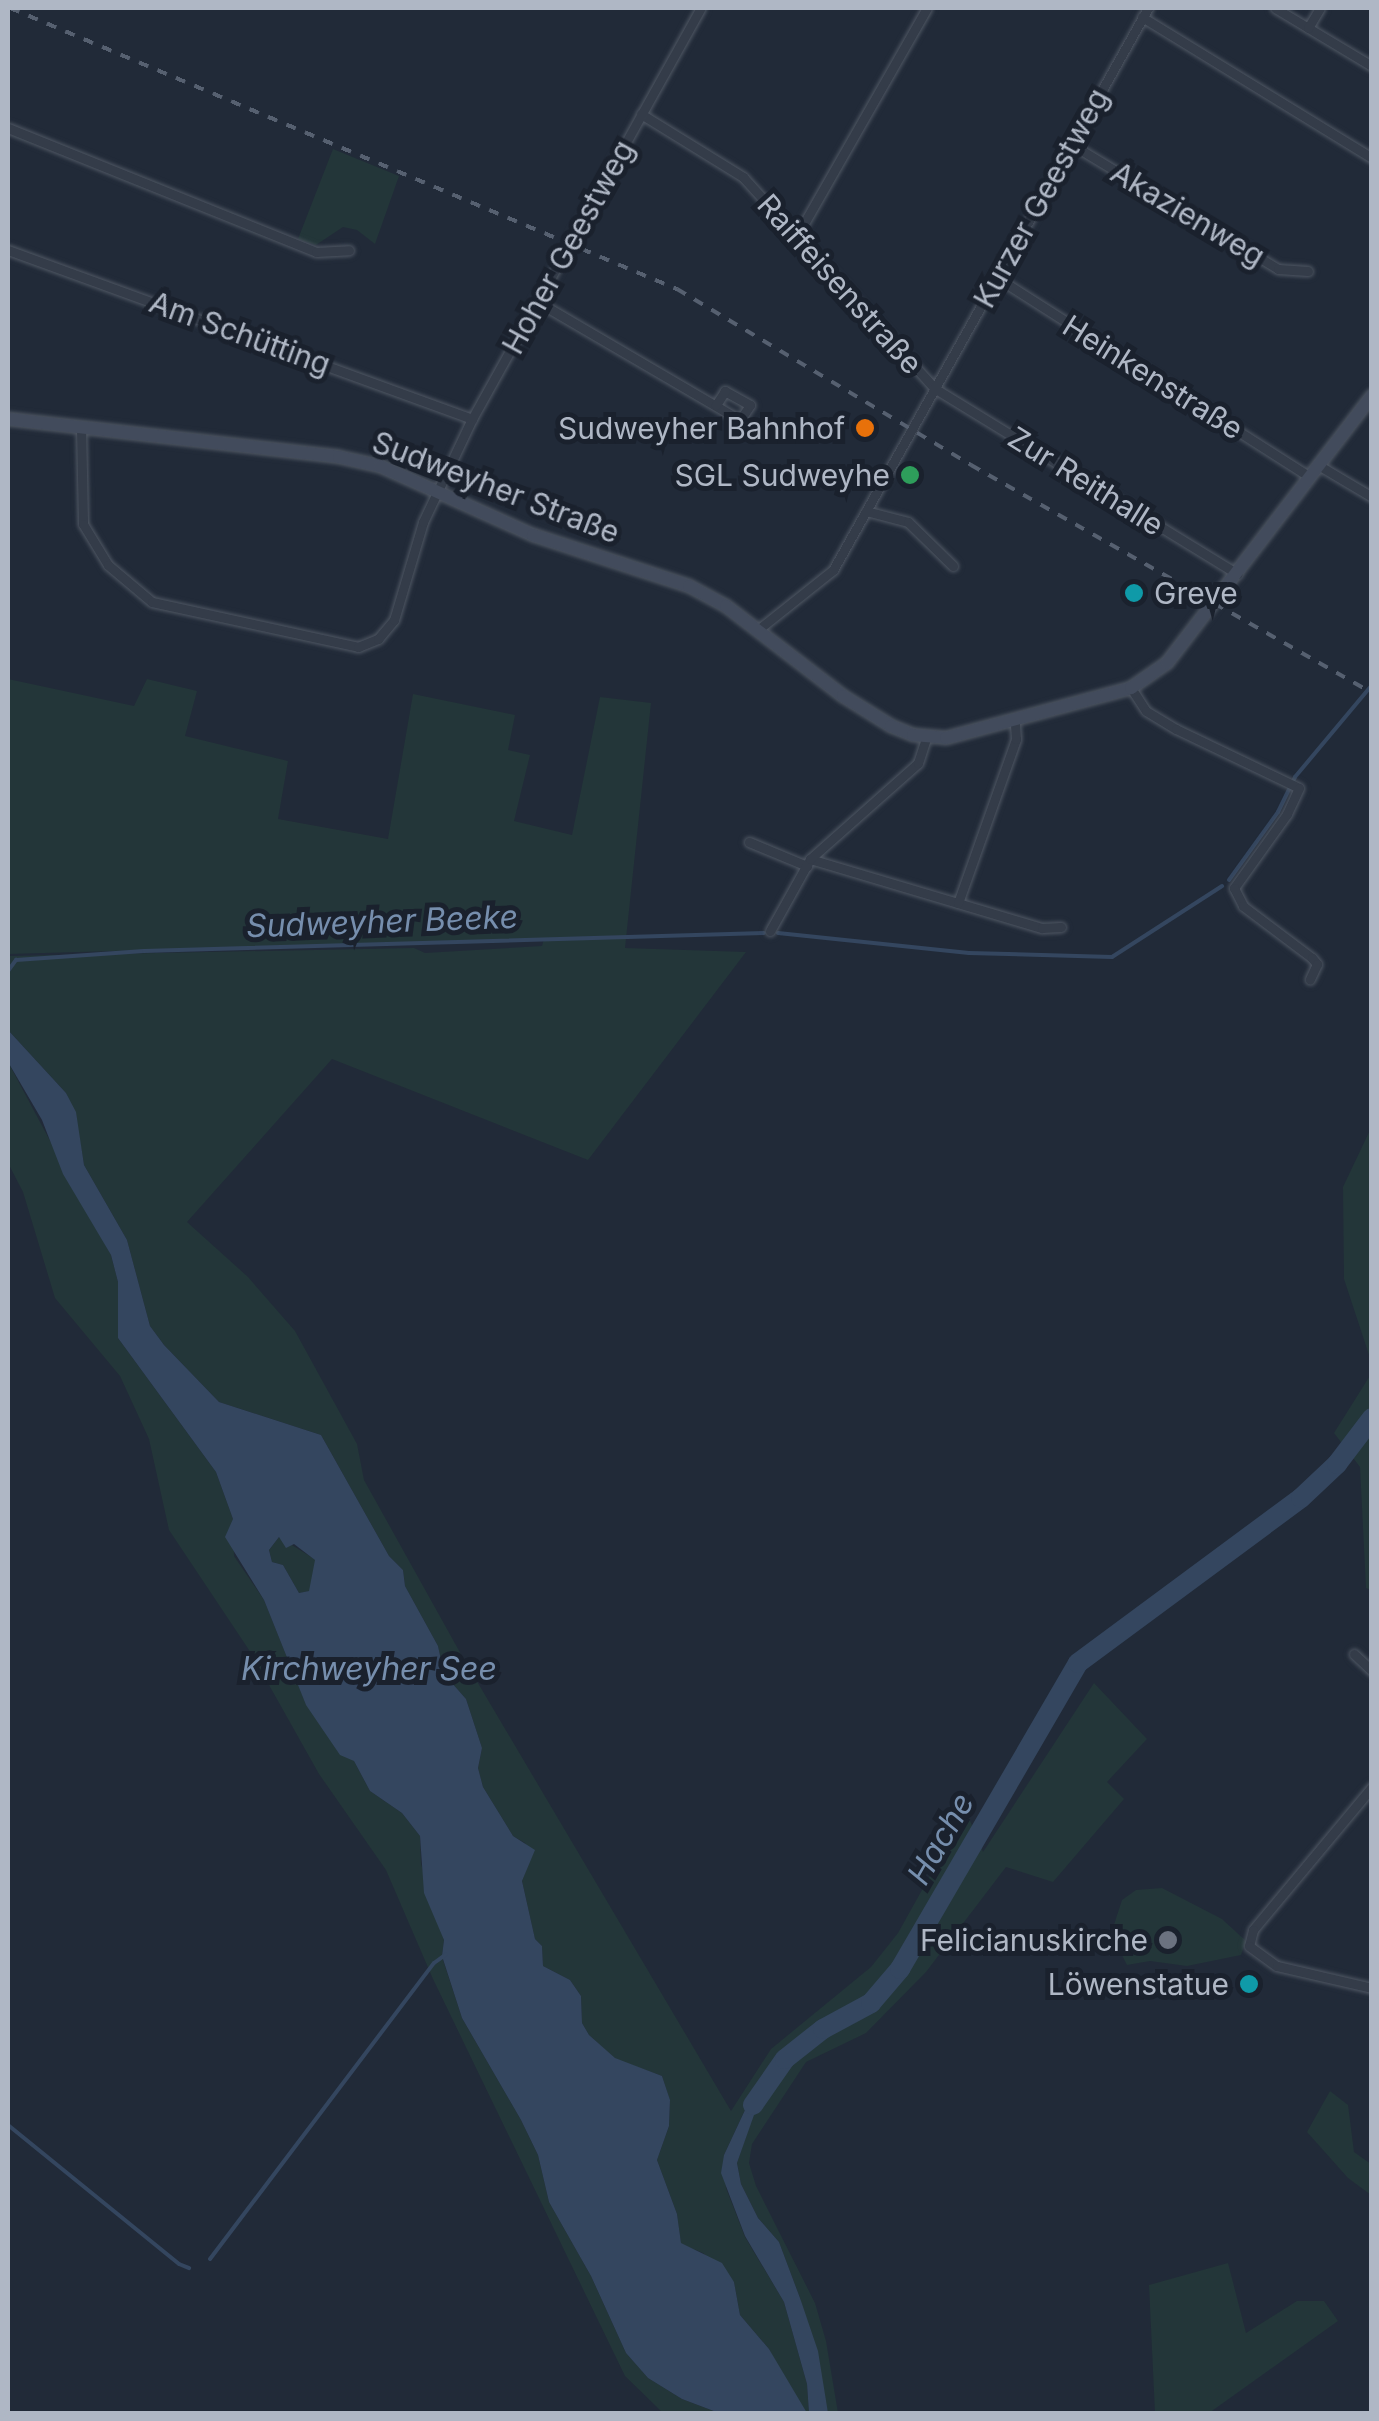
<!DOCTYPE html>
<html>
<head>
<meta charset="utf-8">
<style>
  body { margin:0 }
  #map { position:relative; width:1379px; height:2421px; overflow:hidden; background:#212a38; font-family:Inter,sans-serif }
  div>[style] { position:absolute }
  .green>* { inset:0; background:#233639 }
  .water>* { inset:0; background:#34465f }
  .stream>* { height:4px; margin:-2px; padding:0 2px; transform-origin:2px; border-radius:2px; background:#34465f }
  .river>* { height:20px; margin:-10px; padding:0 10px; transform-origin:10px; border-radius:10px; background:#34465f }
  .roads { filter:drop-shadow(0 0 2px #4f5763) drop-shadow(0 0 2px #4f5763) }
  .street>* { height:9px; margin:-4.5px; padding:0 4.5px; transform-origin:4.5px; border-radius:4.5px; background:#343c49 }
  .secondary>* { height:12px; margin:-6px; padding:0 6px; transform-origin:6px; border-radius:6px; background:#424b5c }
  .rail>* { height:4px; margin-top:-2px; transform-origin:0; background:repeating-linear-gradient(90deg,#566070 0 10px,transparent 0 20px) }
  .dots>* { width:28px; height:28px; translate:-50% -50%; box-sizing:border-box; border:5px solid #1a212d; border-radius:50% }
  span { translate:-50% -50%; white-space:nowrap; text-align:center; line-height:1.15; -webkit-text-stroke:10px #1a212d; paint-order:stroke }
  .street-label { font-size:30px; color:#afb7c5 }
  .poi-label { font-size:30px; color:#afb7c5 }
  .right { translate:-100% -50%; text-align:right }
  .left { translate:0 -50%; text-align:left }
  .water-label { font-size:32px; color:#768ead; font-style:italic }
  .frame { position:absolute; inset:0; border:10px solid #afb7c5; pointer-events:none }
</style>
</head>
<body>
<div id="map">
  <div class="green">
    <div style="clip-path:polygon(333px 149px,399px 176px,375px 244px,357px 230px,343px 227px,316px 245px,298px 239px)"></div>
    <div style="clip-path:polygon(8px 679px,134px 706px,147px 679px,197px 691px,185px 736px,288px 761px,278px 819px,388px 839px,413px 694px,515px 715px,508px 750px,530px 755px,514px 821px,572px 835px,600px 697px,651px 703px,625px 948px,746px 952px,588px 1160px,332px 1059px,187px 1222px,248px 1277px,295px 1331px,357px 1444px,364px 1480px,462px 1656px,731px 2111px,771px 2049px,871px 1967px,898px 1933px,966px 1811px,983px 1852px,1094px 1683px,1147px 1739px,1107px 1782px,1124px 1799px,1053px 1882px,1006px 1867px,926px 1972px,866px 2033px,806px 2062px,752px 2144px,749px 2163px,756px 2186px,815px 2303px,826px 2341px,838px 2413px,828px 2413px,800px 2298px,779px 2242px,758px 2218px,741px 2184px,737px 2163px,753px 2115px,745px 2110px,724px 2155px,726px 2188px,745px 2237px,784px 2302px,807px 2384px,809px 2413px,802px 2413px,769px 2349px,740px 2315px,734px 2282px,703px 2253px,681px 2244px,677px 2214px,657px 2160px,669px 2126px,670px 2101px,662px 2076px,615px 2059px,589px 2035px,582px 2023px,581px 1996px,570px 1980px,543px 1966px,542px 1946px,535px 1939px,522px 1881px,529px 1863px,525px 1843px,513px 1836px,483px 1787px,478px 1768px,482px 1748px,466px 1699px,444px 1674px,438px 1646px,405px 1586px,403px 1570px,389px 1556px,321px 1435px,219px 1402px,164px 1345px,150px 1326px,127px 1240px,84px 1165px,75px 1112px,66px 1093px,8px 1030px,8px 956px,414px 948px,425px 953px,542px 946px,544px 939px,8px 954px)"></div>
    <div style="clip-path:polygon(8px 1062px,111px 1255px,118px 1282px,118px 1338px,216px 1472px,233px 1519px,234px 1556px,264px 1600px,306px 1704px,354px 1761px,370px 1791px,402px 1813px,420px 1836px,421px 1864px,444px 1940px,442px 1957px,462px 2018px,521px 2120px,538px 2155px,549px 2202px,591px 2276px,626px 2353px,648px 2378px,682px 2399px,719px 2413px,663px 2413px,625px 2376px,433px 1979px,386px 1870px,319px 1774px,251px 1653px,169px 1530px,149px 1439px,120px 1376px,55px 1298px,23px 1192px,8px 1163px)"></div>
    <div style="clip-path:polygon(1371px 1128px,1371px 1361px,1344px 1279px,1343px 1187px)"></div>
    <div style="clip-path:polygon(1371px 1374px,1372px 1590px,1371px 1590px,1366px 1588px,1360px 1467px,1334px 1433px)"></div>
    <div style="clip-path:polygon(279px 1537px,316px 1560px,310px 1591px,299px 1593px,283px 1565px,272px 1562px,269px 1550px)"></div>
    <div style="clip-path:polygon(1162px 1888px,1222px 1919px,1246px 1941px,1241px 1955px,1187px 1966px,1150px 1961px,1127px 1965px,1111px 1934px,1122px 1900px,1136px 1890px)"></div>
    <div style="clip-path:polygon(1330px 2091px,1348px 2105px,1354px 2152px,1371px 2164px,1371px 2195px,1348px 2178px,1307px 2132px)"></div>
    <div style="clip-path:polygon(1228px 2263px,1246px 2333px,1297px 2301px,1324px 2301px,1338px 2321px,1209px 2413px,1155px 2413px,1149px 2285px)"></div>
  </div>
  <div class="water">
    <div style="clip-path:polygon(evenodd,8px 1030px,66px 1093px,76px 1112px,84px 1165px,127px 1240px,150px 1326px,164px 1345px,219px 1402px,321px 1435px,389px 1556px,403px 1570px,405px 1586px,438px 1646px,444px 1674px,466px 1699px,482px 1748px,478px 1768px,483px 1787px,513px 1836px,535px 1850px,522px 1881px,535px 1939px,542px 1946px,543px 1966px,570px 1980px,581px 1996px,582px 2023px,589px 2035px,615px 2058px,662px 2076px,670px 2100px,669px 2126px,657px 2160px,677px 2214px,681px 2243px,722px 2263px,734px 2282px,740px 2315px,769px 2349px,807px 2413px,719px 2413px,682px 2399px,648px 2378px,626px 2353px,591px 2276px,549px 2202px,538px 2155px,521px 2120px,462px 2018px,442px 1956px,444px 1940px,424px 1893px,420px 1836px,402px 1813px,370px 1791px,354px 1761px,340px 1755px,306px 1705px,264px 1600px,225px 1537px,233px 1519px,216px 1472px,118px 1338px,118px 1282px,111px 1255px,63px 1174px,42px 1120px,8px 1062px,8px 1030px,279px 1537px,286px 1548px,294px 1544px,315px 1560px,309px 1591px,299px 1593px,283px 1565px,272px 1562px,269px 1550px,279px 1537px)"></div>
    <div style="clip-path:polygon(766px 2081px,737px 2163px,741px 2184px,758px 2218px,779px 2242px,800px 2298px,818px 2351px,828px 2413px,809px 2413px,807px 2384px,784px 2302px,745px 2236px,721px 2173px,724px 2155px,745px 2110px,756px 2089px)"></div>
  </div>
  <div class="stream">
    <div style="left:1229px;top:880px;width:84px;rotate:-54.2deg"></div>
    <div style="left:1278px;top:812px;width:39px;rotate:-64deg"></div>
    <div style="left:1295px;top:777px;width:120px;rotate:-50.1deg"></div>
    <div style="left:778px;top:933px;width:192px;rotate:6deg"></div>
    <div style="left:969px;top:953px;width:143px;rotate:1.6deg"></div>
    <div style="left:1112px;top:957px;width:131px;rotate:-32.8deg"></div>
    <div style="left:8px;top:971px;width:14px;rotate:-54deg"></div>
    <div style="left:16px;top:960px;width:128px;rotate:-4deg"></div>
    <div style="left:144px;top:951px;width:620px;rotate:-1.66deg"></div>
    <div style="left:8px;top:2125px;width:220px;rotate:39.1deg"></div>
    <div style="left:179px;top:2264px;width:11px;rotate:22deg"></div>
    <div style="left:210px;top:2259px;width:371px;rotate:-52.9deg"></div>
    <div style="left:434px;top:1963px;width:14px;rotate:-36deg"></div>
  </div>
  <div class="river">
    <div style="left:753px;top:2105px;width:56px;rotate:-55.2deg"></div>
    <div style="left:785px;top:2059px;width:48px;rotate:-38.3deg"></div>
    <div style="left:823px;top:2029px;width:55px;rotate:-28.4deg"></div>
    <div style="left:871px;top:2003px;width:45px;rotate:-49.5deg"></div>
    <div style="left:900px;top:1969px;width:354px;rotate:-59.8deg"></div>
    <div style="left:1078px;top:1663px;width:277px;rotate:-36.5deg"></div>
    <div style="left:1301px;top:1498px;width:50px;rotate:-43.4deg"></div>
    <div style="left:1337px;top:1464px;width:58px;rotate:-52.7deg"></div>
  </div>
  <div class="roads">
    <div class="street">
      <div style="left:1275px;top:8px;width:113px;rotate:30.9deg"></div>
      <div style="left:1142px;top:17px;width:270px;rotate:31.5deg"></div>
      <div style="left:1308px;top:28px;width:23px;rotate:-59deg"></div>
      <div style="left:641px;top:114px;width:120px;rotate:31.7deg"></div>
      <div style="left:743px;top:177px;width:285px;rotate:47.8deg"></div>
      <div style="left:934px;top:388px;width:356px;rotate:31.5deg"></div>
      <div style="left:8px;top:128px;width:332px;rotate:21.9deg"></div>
      <div style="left:316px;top:252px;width:33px;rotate:-3deg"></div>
      <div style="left:1071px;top:144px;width:242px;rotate:31.1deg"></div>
      <div style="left:1278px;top:269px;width:30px;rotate:4deg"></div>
      <div style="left:798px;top:234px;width:260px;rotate:-60.3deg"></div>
      <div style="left:8px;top:250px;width:494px;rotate:20deg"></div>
      <div style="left:996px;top:277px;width:372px;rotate:32.5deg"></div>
      <div style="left:538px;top:302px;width:234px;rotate:30.3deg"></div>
      <div style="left:740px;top:420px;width:18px;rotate:-56deg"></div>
      <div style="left:750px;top:405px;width:29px;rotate:-151deg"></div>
      <div style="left:725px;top:391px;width:17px;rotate:123deg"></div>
      <div style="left:81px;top:427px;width:97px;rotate:88.8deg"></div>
      <div style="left:83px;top:524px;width:48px;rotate:58.6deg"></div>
      <div style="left:108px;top:565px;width:57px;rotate:40.1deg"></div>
      <div style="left:152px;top:602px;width:211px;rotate:12.3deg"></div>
      <div style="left:358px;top:647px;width:22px;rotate:-22deg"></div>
      <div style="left:378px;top:639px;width:25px;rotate:-50deg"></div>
      <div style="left:394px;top:620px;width:102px;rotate:-73.5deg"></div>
      <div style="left:423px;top:522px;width:114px;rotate:-64.6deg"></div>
      <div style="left:472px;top:419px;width:470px;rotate:-60.9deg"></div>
      <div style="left:1318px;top:465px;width:63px;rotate:30.7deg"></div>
      <div style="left:866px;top:511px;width:43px;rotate:14.7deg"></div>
      <div style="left:908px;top:522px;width:63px;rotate:44.4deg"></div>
      <div style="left:759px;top:629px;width:95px;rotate:-38.6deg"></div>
      <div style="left:833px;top:570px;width:644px;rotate:-60.73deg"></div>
      <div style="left:1131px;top:688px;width:27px;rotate:57deg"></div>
      <div style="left:1146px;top:711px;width:35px;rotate:31deg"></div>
      <div style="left:1176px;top:729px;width:136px;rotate:25.6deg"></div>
      <div style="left:1299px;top:788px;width:29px;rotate:115deg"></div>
      <div style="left:1287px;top:814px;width:91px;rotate:125.6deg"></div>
      <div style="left:1234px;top:888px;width:20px;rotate:63deg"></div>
      <div style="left:1243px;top:906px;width:86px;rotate:37deg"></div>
      <div style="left:1312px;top:958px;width:8px;rotate:50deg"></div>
      <div style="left:1317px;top:964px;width:17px;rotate:115deg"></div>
      <div style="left:749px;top:842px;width:63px;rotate:22.5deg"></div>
      <div style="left:810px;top:859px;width:242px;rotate:16.6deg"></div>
      <div style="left:1042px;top:928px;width:19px;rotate:-3deg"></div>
      <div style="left:958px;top:903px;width:174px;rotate:-70.5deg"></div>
      <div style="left:1016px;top:739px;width:16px;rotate:-94deg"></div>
      <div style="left:770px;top:931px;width:82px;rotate:-60.9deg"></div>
      <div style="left:810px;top:859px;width:144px;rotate:-41.6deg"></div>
      <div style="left:918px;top:763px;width:26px;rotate:-72deg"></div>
      <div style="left:1354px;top:1654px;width:25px;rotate:43deg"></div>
      <div style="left:1372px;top:1787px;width:186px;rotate:129.8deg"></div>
      <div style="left:1253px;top:1930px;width:16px;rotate:104deg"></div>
      <div style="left:1249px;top:1946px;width:34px;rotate:36deg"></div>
      <div style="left:1277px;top:1966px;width:98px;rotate:13deg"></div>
    </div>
    <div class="secondary">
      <div style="left:8px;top:419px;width:333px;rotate:6.5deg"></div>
      <div style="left:339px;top:457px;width:42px;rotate:12.4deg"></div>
      <div style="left:380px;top:466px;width:168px;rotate:24.3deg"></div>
      <div style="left:533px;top:535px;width:164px;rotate:18.1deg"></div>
      <div style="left:689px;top:586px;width:42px;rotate:28.4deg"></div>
      <div style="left:726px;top:606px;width:148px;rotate:37.6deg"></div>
      <div style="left:843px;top:696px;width:57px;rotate:32deg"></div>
      <div style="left:891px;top:726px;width:24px;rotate:22deg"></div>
      <div style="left:913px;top:735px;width:33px;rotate:5deg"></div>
      <div style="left:946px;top:738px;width:192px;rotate:-15.1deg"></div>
      <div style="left:1131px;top:688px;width:44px;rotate:-34.8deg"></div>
      <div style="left:1167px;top:663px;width:337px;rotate:-52.5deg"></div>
    </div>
  </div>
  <div class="rail">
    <div style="left:10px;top:8px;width:724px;rotate:22.85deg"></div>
    <div style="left:677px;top:289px;width:343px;rotate:30.9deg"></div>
    <div style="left:971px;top:465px;width:461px;rotate:29.6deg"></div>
  </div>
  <div class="dots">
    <div style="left:865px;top:428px;background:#e8710a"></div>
    <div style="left:910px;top:475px;background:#2e9e5b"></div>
    <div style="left:1134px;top:593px;background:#0f9aa8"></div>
    <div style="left:1168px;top:1940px;background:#6b7280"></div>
    <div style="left:1249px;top:1984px;background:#0f9aa8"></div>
  </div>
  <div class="street-label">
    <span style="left:1041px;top:198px;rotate:-61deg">Kurzer Geestweg</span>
    <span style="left:1188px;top:214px;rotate:31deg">Akazienweg</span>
    <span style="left:568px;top:247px;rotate:-61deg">Hoher Geestweg</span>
    <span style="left:840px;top:284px;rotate:48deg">Raiffeisenstraße</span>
    <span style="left:240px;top:333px;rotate:20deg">Am Schütting</span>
    <span style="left:1153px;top:377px;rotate:32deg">Heinkenstraße</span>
    <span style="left:1086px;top:481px;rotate:32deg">Zur Reithalle</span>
    <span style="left:496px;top:487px;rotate:21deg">Sudweyher Straße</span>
  </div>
  <div class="poi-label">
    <span class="right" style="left:845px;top:428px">Sudweyher Bahnhof</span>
    <span class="right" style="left:890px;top:475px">SGL Sudweyhe</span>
    <span class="left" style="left:1154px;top:593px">Greve</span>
    <span class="right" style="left:1148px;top:1940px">Felicianuskirche</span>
    <span class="right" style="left:1229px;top:1984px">Löwenstatue</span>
  </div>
  <div class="water-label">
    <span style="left:382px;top:922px;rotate:-2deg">Sudweyher Beeke</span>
    <span style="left:369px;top:1669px">Kirchweyher See</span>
    <span style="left:941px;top:1839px;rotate:-60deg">Hache</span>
  </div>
  <div class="frame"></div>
</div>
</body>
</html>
